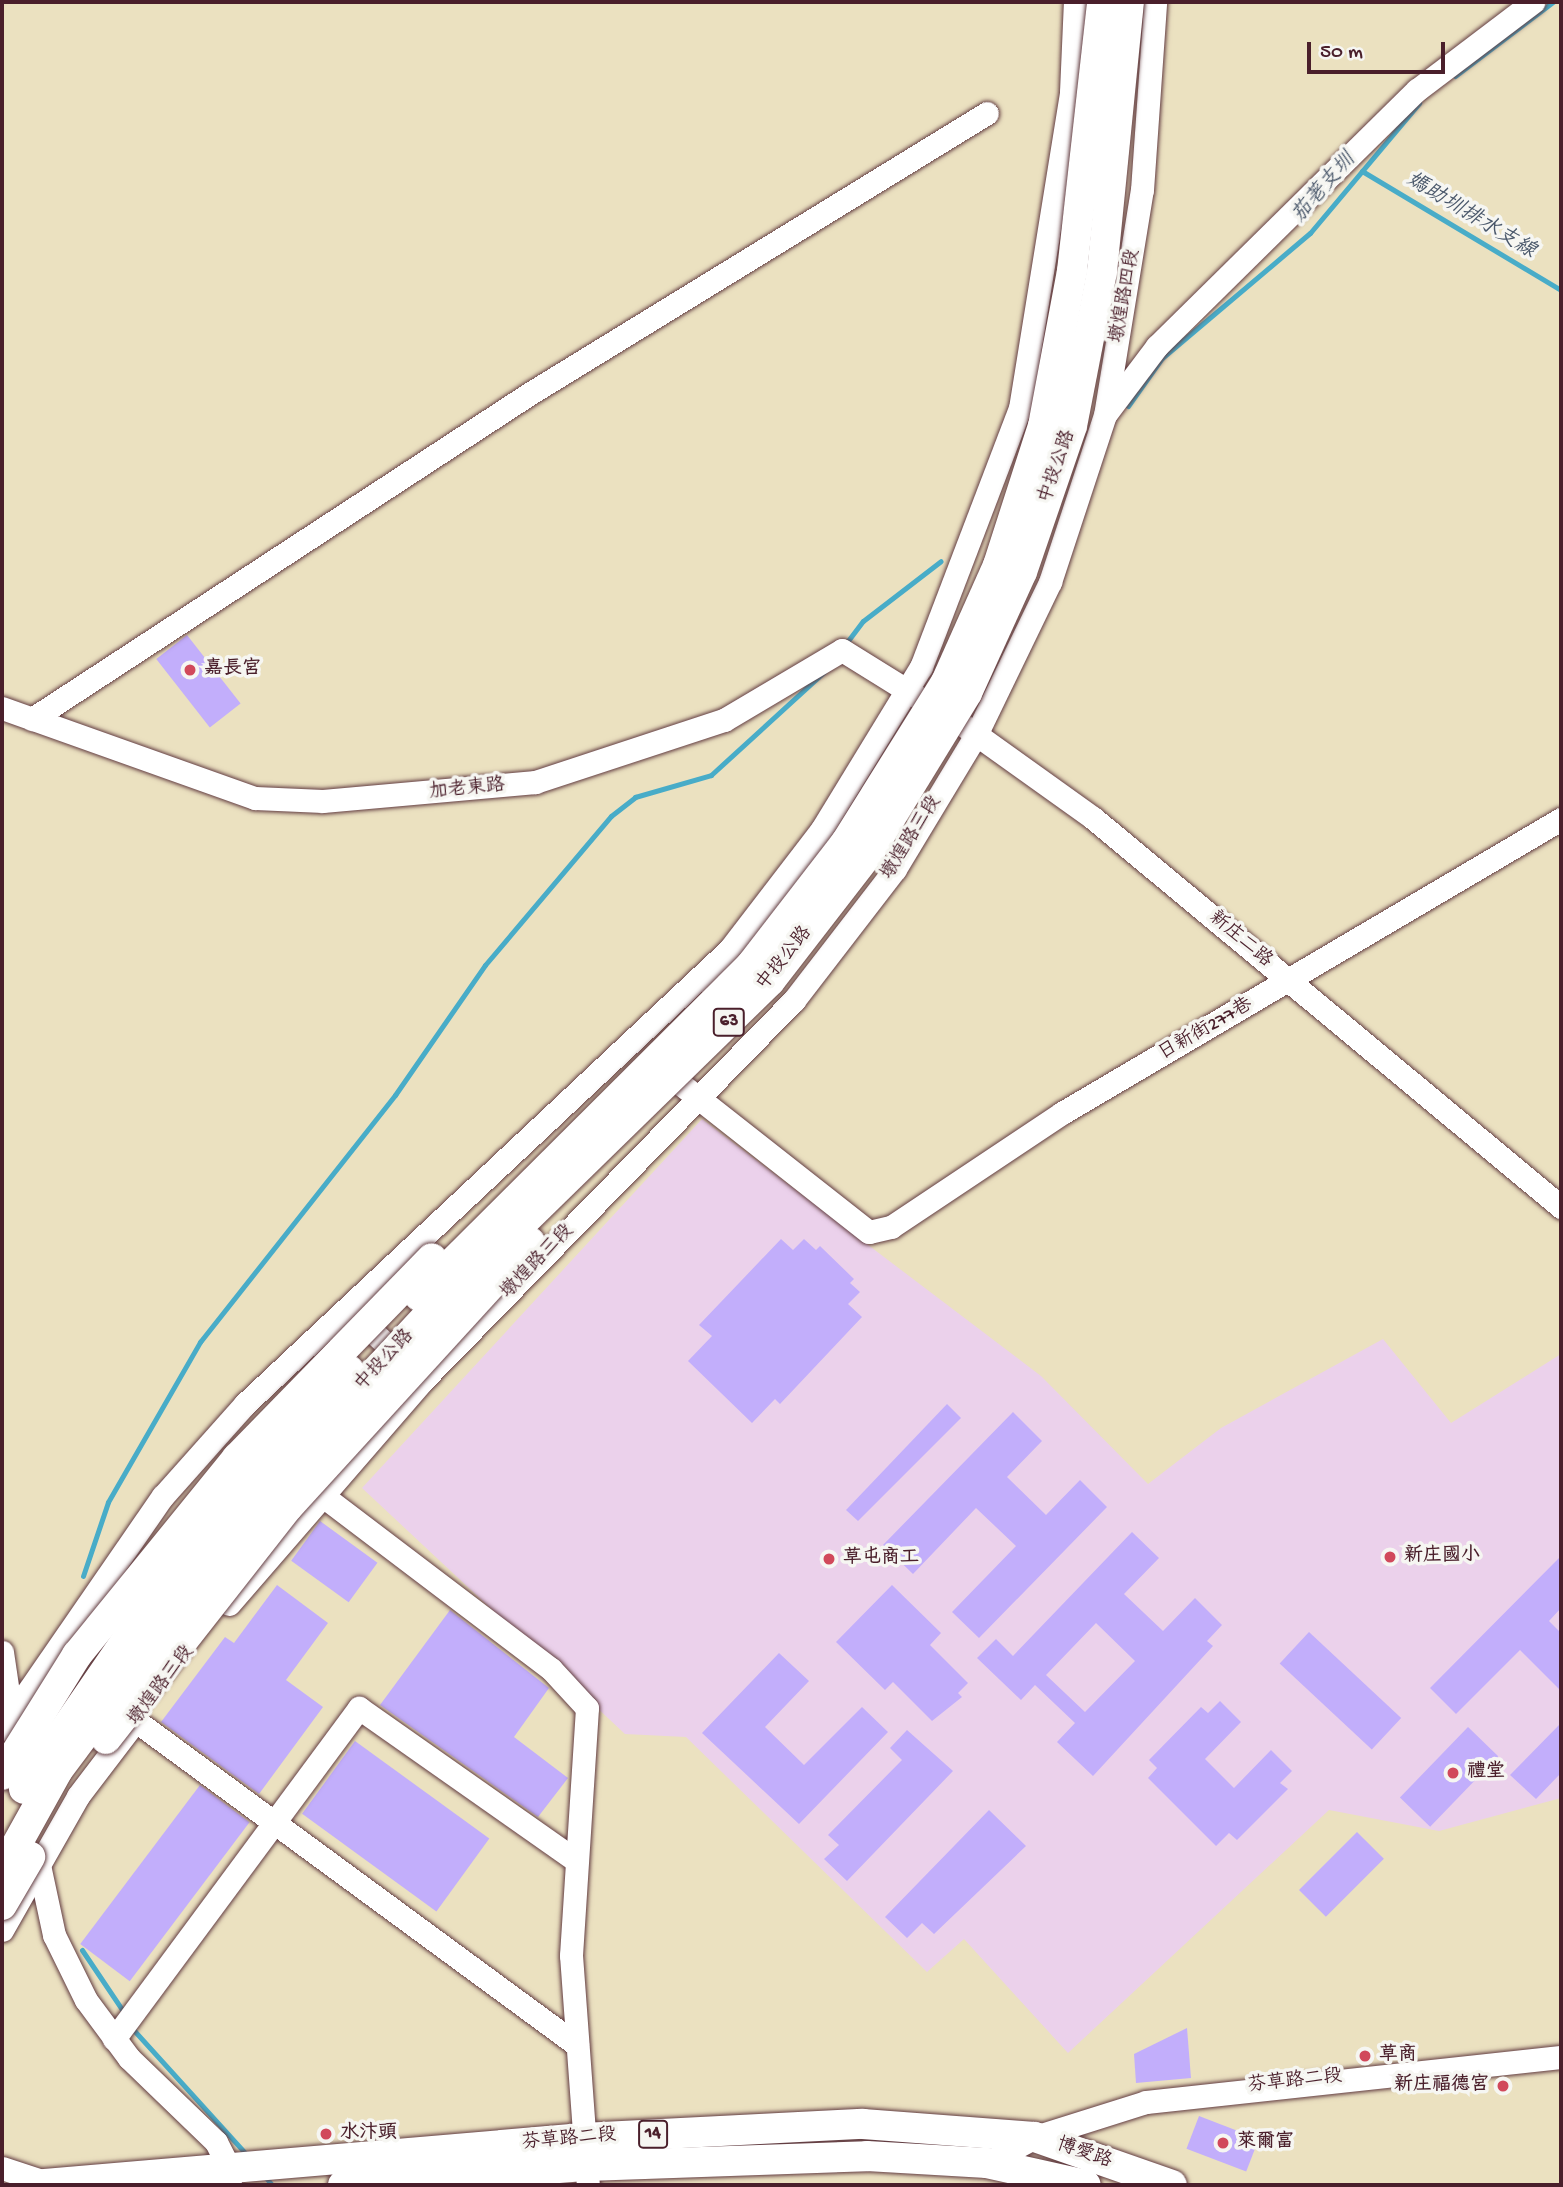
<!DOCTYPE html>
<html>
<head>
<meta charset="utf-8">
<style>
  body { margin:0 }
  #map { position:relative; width:1563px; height:2187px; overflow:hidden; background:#ebe1c0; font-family:"Gochi Hand","LXGW WenKai TC",sans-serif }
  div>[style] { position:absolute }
  .built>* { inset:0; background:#ebd1eb }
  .stream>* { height:5px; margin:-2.5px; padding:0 2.5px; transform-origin:2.5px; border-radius:2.5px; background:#48acc8 }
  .building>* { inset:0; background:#c2aefb; transform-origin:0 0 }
  .roads { filter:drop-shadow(0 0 2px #623c41) drop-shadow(0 0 2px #623c41) }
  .minor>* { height:23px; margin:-11.5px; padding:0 11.5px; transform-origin:11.5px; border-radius:11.5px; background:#fff }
  .major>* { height:30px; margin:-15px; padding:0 15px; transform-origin:15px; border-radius:15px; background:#fff }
  .bridges { filter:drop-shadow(0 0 2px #623c41) drop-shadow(0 0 2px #623c41) }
  .major-bridge>* { height:30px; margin:-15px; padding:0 15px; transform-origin:15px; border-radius:15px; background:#fff }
  .dots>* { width:19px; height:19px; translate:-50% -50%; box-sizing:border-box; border:4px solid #f6f6f2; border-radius:50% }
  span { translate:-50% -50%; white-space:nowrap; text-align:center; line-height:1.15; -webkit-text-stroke:7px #f6f6f2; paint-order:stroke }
  .shield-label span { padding:2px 5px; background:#f6f6f2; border:2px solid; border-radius:5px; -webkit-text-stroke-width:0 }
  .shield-label { font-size:18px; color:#4a1f2b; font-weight:700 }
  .street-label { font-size:19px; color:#4a1f2b }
  .poi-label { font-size:19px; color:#4a1f2b; font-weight:700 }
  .left { translate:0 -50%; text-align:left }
  .right { translate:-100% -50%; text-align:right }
  .water-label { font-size:21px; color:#49576a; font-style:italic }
  .frame { position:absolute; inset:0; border:4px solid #4a1f2b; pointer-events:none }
  .scale { position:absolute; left:1307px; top:42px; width:138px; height:32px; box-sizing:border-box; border:4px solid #4a1f2b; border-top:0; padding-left:9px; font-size:21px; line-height:24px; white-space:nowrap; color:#4a1f2b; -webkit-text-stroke:5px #f6f6f2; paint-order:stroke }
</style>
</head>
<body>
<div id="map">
  <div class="built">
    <div style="clip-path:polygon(702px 1119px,1041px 1376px,1148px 1484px,1221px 1428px,1383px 1339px,1451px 1423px,1561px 1354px,1561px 1798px,1439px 1831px,1329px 1810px,1068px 2053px,964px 1939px,927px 1972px,686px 1737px,625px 1734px,362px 1488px)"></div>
  </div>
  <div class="stream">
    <div style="left:1455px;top:76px;width:123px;rotate:-37.1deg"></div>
    <div style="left:1362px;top:171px;width:232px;rotate:30.9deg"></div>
    <div style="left:1128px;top:406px;width:59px;rotate:-54.7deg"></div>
    <div style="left:1162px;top:358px;width:194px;rotate:-40.2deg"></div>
    <div style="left:1310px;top:233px;width:170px;rotate:-50deg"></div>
    <div style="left:844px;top:646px;width:31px;rotate:-53deg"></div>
    <div style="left:863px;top:621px;width:98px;rotate:-37.6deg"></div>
    <div style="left:83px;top:1576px;width:78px;rotate:-71.3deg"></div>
    <div style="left:108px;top:1502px;width:185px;rotate:-60.1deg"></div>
    <div style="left:200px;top:1342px;width:315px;rotate:-51.7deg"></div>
    <div style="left:395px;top:1095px;width:158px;rotate:-55.3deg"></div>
    <div style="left:485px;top:965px;width:195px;rotate:-49.8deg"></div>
    <div style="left:611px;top:816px;width:31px;rotate:-38deg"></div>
    <div style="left:635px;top:797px;width:79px;rotate:-16.1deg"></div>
    <div style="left:711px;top:775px;width:154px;rotate:-42.4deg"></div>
    <div style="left:82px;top:1950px;width:77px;rotate:56.1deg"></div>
    <div style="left:130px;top:2026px;width:176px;rotate:47.8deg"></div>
    <div style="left:263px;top:2174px;width:14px;rotate:51deg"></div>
  </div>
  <div class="building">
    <div style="left:187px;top:635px;width:87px;height:39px;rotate:52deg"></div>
    <div style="clip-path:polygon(781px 1239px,793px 1250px,804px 1239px,816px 1250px,820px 1246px,854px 1279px,850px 1283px,860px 1292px,848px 1304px,862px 1317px,780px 1404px,775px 1399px,752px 1423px,688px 1361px,712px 1336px,699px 1325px)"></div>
    <div style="clip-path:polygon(947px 1404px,961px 1418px,858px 1521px,846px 1510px)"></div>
    <div style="clip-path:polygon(1013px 1412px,1042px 1441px,1007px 1477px,1046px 1515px,1080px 1480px,1107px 1507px,979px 1638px,952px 1612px,1016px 1546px,976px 1508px,913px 1574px,883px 1545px)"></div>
    <div style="left:320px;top:1521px;width:71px;height:49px;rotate:36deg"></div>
    <div style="clip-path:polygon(evenodd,1132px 1532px,1159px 1558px,1124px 1594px,1163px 1631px,1195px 1598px,1222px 1625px,1207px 1641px,1213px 1646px,1093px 1776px,1057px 1742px,1075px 1723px,1035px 1685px,1021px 1700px,977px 1658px,996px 1639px,1013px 1656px,1132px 1532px,1096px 1623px,1135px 1661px,1085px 1712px,1046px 1675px,1096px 1623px)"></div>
    <div style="clip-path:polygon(1561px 1556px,1561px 1608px,1549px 1621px,1561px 1633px,1561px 1691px,1520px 1650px,1456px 1714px,1430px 1688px)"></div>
    <div style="clip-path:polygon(277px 1585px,328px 1623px,286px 1680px,323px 1707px,259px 1794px,161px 1722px,225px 1637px,234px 1643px)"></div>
    <div style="clip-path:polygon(892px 1585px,941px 1633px,930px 1645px,968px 1683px,958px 1693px,962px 1697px,932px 1721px,893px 1682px,885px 1690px,836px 1642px)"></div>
    <div style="clip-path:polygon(450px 1610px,549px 1688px,514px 1737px,568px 1778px,538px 1817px,380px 1705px)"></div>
    <div style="left:1309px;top:1632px;width:126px;height:43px;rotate:43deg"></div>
    <div style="clip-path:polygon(779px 1653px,809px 1681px,765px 1727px,804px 1765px,862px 1707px,888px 1732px,799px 1824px,702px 1733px)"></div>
    <div style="clip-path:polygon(1220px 1701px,1241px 1722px,1205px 1759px,1234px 1788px,1271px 1750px,1292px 1771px,1280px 1783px,1288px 1789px,1237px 1840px,1229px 1833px,1216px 1846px,1148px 1778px,1157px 1768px,1149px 1760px,1201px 1707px,1208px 1713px)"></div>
    <div style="clip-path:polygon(1561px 1723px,1561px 1773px,1536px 1799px,1510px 1775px)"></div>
    <div style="left:1468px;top:1727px;width:42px;height:98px;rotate:44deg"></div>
    <div style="clip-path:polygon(907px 1730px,953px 1771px,847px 1881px,824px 1859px,839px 1845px,828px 1835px,902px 1760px,890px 1748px)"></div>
    <div style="left:355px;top:1741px;width:166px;height:90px;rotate:36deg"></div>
    <div style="left:200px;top:1785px;width:62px;height:199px;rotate:37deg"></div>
    <div style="clip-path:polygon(989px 1810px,1026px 1846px,934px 1934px,922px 1923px,907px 1938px,885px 1917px)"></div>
    <div style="left:1357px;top:1832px;width:38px;height:82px;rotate:45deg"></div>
    <div style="clip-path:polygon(1187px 2028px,1191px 2078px,1136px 2083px,1134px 2054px)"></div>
    <div style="left:1199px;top:2116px;width:64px;height:35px;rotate:21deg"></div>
  </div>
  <div class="roads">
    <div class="minor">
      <div style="left:1108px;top:411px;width:81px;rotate:-53deg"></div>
      <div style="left:1157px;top:346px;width:365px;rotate:-44.6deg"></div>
      <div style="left:1417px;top:90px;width:146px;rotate:-37.2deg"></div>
      <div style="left:2px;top:708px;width:269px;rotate:19.6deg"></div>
      <div style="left:255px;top:798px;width:68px;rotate:2.5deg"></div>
      <div style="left:323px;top:801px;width:213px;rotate:-5.1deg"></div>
      <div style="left:535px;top:782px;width:199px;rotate:-18.2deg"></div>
      <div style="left:724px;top:720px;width:137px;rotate:-30.7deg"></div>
      <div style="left:842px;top:650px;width:91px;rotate:31.9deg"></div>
      <div style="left:32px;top:719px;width:594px;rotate:-33.18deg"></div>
      <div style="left:529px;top:394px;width:537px;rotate:-31.53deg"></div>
      <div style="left:966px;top:727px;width:156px;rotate:35.6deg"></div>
      <div style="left:1093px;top:818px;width:609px;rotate:39.73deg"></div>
      <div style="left:659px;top:1067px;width:267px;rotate:38.2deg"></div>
      <div style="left:869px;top:1232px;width:23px;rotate:-13deg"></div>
      <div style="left:891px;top:1227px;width:206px;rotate:-33.7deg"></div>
      <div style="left:1062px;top:1113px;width:579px;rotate:-30.51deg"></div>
      <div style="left:354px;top:1314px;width:71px;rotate:43.3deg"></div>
      <div style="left:323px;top:1496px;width:286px;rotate:37.2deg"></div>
      <div style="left:551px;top:1669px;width:53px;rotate:47.3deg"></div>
      <div style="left:587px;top:1708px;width:248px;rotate:93.7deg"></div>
      <div style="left:571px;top:1955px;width:231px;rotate:85.8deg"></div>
      <div style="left:229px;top:1604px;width:296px;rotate:-49.1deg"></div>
      <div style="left:423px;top:1380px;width:531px;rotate:-45.69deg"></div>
      <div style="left:794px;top:1000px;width:165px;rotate:-52.4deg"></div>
      <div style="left:895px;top:869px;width:159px;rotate:-58.9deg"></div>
      <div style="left:977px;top:733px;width:168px;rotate:-64.2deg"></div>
      <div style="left:1050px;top:582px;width:176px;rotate:-71.8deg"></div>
      <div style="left:1105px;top:415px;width:228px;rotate:-80.7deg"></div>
      <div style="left:1142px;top:190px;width:188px;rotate:-86deg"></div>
      <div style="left:2px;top:1652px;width:62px;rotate:81.6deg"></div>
      <div style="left:136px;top:1721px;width:547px;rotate:36.3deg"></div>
      <div style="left:2px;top:1729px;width:283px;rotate:-55.4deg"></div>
      <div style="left:163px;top:1496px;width:123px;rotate:-48.3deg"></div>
      <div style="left:245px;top:1404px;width:665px;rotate:-43.17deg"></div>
      <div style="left:730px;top:949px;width:151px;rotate:-52.5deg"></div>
      <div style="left:822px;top:829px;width:190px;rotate:-58.6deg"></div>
      <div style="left:921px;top:667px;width:277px;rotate:-69.1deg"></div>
      <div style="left:1020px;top:408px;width:320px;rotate:-80.8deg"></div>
      <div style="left:1071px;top:92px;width:90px;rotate:-87.5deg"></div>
      <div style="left:39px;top:1865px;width:72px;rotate:77.9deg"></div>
      <div style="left:54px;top:1935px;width:72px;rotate:63.8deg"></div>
      <div style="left:86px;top:2000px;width:72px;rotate:53.4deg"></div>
      <div style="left:129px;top:2058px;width:121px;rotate:44deg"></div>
      <div style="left:216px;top:2142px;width:28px;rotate:63deg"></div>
      <div style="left:229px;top:2167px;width:18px;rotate:87deg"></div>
      <div style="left:2px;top:1930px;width:154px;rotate:-60.4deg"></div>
      <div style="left:78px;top:1796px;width:84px;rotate:-52.7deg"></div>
      <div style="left:114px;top:2039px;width:412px;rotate:-53.5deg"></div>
      <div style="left:359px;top:1708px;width:264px;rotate:35.1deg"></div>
      <div style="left:987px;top:2163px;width:55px;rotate:-28.4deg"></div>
      <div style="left:1035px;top:2137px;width:116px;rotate:-17.5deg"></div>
      <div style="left:1146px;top:2102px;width:417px;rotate:-6.2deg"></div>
      <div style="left:2px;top:2168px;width:48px;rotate:18.1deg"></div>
    </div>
    <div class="major">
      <div style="left:33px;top:2185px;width:552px;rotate:-4.88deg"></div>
      <div style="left:583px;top:2138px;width:280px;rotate:-2.9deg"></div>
      <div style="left:863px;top:2124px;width:172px;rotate:4.3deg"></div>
      <div style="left:1035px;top:2137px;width:145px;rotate:19.3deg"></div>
      <div style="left:343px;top:2185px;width:245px;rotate:-4.5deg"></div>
      <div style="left:587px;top:2166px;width:280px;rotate:-2deg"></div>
      <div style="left:867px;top:2156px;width:120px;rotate:3.3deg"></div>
      <div style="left:987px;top:2163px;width:101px;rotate:12.5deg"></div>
    </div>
  </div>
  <div class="bridges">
    <div class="major-bridge">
      <div style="left:419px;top:1296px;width:469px;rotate:-44.9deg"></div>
      <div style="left:751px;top:965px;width:155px;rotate:-52.3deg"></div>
      <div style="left:846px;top:842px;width:189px;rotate:-58deg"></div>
      <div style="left:946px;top:682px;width:128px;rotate:-66deg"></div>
      <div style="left:998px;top:565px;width:146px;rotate:-72.1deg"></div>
      <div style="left:1043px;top:426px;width:158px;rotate:-79.4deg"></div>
      <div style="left:1072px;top:271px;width:271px;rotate:-83.6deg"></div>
      <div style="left:106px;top:1739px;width:295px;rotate:-51.9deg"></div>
      <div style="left:288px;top:1507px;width:359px;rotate:-47.6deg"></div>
      <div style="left:2px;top:1775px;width:142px;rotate:-58deg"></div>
      <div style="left:77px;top:1655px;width:254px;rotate:-50.9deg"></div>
      <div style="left:237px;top:1458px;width:279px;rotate:-45.7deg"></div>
      <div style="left:24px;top:1789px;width:206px;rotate:-55.5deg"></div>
      <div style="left:141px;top:1619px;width:192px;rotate:-52.4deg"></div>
      <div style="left:258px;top:1467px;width:133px;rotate:-46.8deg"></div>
      <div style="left:2px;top:1871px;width:115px;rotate:-61deg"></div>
      <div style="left:58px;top:1770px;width:361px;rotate:-53.2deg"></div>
      <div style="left:274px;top:1481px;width:232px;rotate:-47.1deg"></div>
      <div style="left:432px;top:1311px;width:472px;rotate:-44.3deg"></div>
      <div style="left:770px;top:981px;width:162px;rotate:-52.3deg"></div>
      <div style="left:869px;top:853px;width:188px;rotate:-58.5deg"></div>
      <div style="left:967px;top:693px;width:133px;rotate:-65.6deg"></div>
      <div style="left:1022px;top:572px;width:154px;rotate:-71.1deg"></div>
      <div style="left:1072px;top:426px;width:157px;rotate:-79deg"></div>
      <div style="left:1102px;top:272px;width:271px;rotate:-84.3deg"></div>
      <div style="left:2px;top:1905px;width:56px;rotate:-59.7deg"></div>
    </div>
  </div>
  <div class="dots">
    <div style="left:190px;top:670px;background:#d1495b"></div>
    <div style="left:1390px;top:1557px;background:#d1495b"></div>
    <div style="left:829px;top:1559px;background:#d1495b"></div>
    <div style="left:1453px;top:1773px;background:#d1495b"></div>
    <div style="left:1365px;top:2056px;background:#d1495b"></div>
    <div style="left:1503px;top:2086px;background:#d1495b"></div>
    <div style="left:326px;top:2134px;background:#d1495b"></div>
    <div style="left:1223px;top:2143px;background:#d1495b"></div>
  </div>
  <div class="shield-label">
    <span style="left:729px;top:1022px">63</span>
    <span style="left:653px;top:2134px">14</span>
  </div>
  <div class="street-label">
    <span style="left:1126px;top:296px;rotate:-80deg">墩煌路四段</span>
    <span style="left:1058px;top:467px;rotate:-71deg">中投公路</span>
    <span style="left:467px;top:790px;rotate:-6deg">加老東路</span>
    <span style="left:912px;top:838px;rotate:-58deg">墩煌路三段</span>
    <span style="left:1240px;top:940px;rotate:40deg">新庄二路</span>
    <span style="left:785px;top:959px;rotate:-51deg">中投公路</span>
    <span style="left:1206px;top:1030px;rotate:-30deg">日新街277巷</span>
    <span style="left:538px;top:1262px;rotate:-46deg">墩煌路三段</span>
    <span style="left:385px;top:1361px;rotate:-47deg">中投公路</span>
    <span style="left:162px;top:1686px;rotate:-53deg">墩煌路三段</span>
    <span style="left:1295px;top:2082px;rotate:-6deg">芬草路二段</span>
    <span style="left:569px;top:2140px;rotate:-5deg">芬草路二段</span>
    <span style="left:1084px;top:2154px;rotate:19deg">博愛路</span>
  </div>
  <div class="poi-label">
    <span class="left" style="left:204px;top:670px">嘉長宮</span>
    <span class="left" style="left:1404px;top:1557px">新庄國小</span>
    <span class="left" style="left:843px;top:1559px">草屯商工</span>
    <span class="left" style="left:1467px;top:1773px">禮堂</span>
    <span class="left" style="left:1379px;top:2056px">草商</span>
    <span class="right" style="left:1489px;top:2086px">新庄福德宮</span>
    <span class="left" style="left:340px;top:2134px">水汴頭</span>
    <span class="left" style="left:1237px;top:2143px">萊爾富</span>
  </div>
  <div class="water-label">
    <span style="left:1325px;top:189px;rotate:-49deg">茄荖支圳</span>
    <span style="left:1470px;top:217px;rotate:31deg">媽助圳排水支線</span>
  </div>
  <div class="frame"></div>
  <div class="scale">50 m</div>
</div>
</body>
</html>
